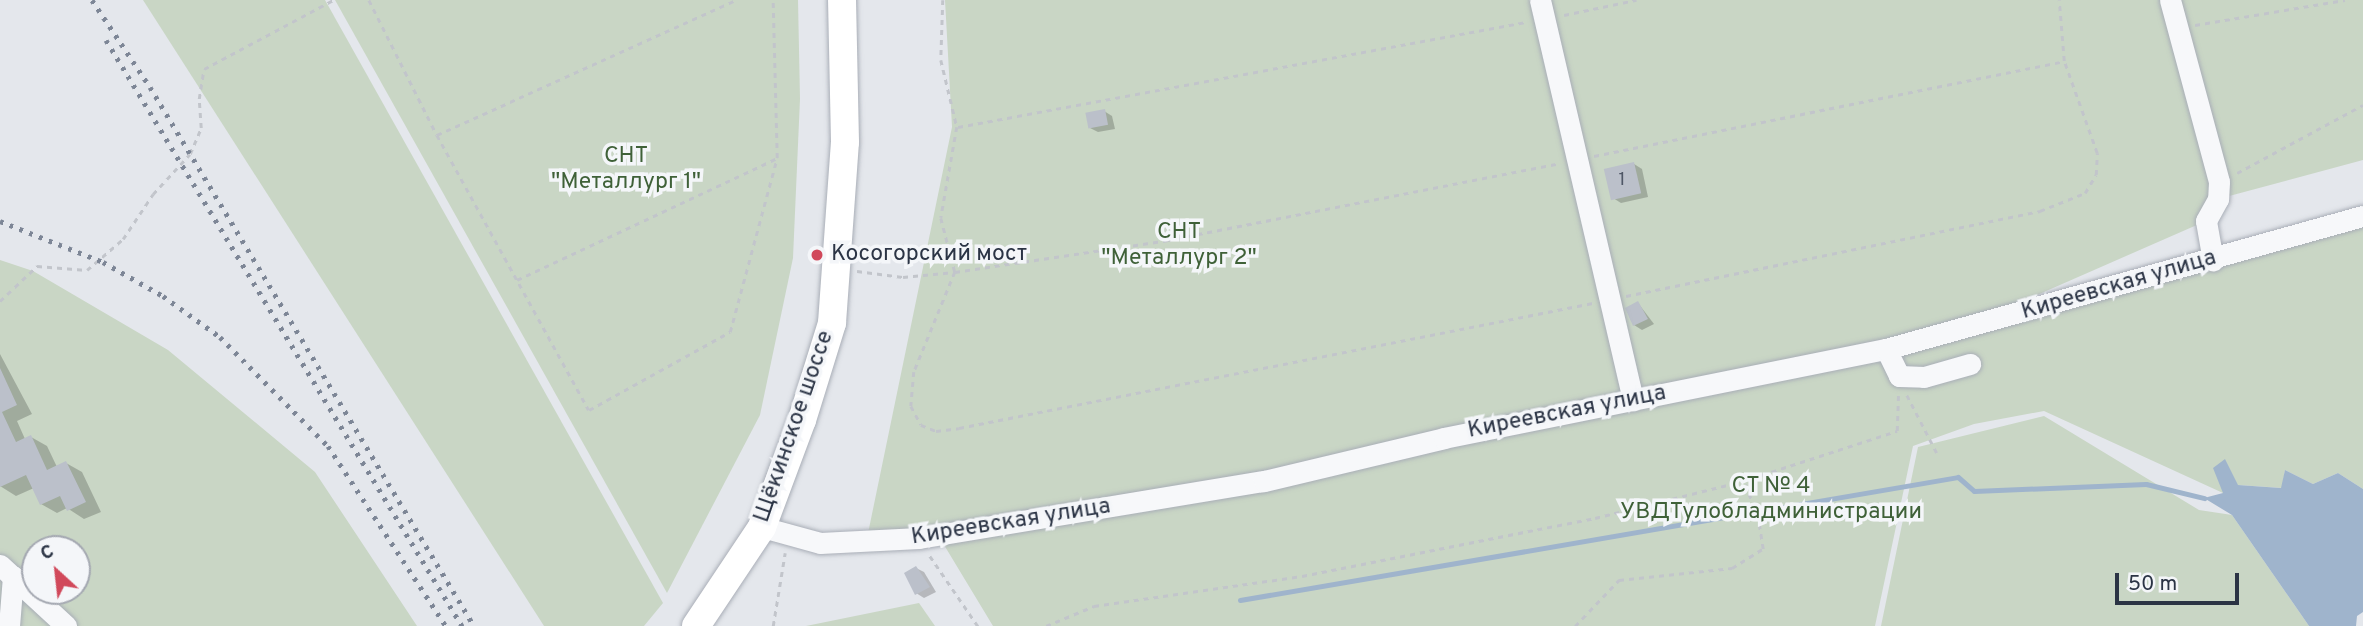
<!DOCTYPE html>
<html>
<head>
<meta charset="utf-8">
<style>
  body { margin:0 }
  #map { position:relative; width:2363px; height:626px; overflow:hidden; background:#e4e7ec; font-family:Overpass,sans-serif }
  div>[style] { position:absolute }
  .green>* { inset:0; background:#c9d6c5 }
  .water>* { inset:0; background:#9fb4cc }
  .shadow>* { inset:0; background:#0003 }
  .stream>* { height:5px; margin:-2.5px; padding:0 2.5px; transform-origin:2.5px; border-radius:2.5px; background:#9fb4cc }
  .building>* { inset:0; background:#bbc0ca; transform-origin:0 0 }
  .path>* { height:2.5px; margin-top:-1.25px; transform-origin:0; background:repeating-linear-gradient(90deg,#c2c5cb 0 5px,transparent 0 10px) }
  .roads { filter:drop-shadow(0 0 2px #a9aeb7) drop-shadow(0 0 2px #a9aeb7) }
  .minor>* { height:21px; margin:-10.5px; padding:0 10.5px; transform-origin:10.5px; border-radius:10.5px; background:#f7f8fa }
  .major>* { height:28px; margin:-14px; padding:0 14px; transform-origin:14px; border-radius:14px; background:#fff }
  .rail>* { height:5px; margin-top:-2.5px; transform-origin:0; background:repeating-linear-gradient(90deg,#7d8696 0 3.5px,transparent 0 10.5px) }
  .dots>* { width:19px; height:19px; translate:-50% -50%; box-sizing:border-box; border:4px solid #f4f6f9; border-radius:50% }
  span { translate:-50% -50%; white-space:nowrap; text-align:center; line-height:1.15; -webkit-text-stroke:7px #f4f6f9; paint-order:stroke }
  .number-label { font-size:19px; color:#4f5766 }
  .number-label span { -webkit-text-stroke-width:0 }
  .park-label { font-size:23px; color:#3f6138 }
  .poi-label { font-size:23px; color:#2b3445 }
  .left { translate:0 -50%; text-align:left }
  .street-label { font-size:23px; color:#2b3445 }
  .north { position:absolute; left:21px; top:535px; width:70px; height:70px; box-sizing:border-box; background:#f4f6f9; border:2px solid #a4a8b1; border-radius:50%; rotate:333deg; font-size:19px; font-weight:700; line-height:28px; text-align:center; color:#2b3445 }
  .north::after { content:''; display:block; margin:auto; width:24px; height:32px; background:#d1495b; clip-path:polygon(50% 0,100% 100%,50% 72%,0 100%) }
  .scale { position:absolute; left:2115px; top:573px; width:124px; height:32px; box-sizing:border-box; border:4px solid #2b3445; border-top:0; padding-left:9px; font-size:21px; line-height:24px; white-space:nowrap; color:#2b3445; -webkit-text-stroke:5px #f4f6f9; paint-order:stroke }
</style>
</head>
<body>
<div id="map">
  <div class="green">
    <div style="clip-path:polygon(143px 0,325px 0,663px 603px,644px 626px,544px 626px)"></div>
    <div style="clip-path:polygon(335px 0,798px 0,800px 99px,793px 258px,760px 415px,667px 593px)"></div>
    <div style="clip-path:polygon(945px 0,2363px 0,2363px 160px,2218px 199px,2206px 221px,1957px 330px,2363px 216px,2363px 489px,2338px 473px,2313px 484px,2285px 470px,2282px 488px,2238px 485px,2223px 493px,2044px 411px,1974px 424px,1913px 446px,1875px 626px,993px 626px,938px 535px,866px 543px,952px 127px)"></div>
    <div style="clip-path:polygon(evenodd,0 260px,33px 271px,168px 350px,315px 472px,417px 626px,0 626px,0 260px,35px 549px,77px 549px,77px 591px,35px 591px,35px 549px)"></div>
    <div style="clip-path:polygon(2044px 416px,2199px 510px,2232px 515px,2309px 626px,1881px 626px,1918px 447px)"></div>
    <div style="clip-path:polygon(919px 603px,935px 626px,806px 626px)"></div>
  </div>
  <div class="water">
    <div style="clip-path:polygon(2225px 459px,2238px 485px,2281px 488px,2285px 470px,2313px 484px,2338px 473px,2363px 489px,2363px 612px,2357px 616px,2356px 626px,2309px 626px,2232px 515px,2204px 498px,2223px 493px,2213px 468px)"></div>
  </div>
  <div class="shadow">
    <div style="clip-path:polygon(1104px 111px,1112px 116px,1115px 129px,1098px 132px,1090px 128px)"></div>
    <div style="clip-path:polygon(1634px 164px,1642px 169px,1648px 197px,1621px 203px,1613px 198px)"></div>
    <div style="clip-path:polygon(1638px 303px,1654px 324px,1642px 330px,1634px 325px)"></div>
    <div style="clip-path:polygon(0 354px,32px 414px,17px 421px,25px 439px,31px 437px,47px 446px,57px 467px,66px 463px,82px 472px,101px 512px,84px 519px,67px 508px,57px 513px,41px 504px,34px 488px,16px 496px,0 486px)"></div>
    <div style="clip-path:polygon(916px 568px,924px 572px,936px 592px,924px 598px,916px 593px)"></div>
  </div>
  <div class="stream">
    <div style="left:1240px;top:600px;width:728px;rotate:-9.72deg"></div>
    <div style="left:1958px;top:477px;width:21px;rotate:41deg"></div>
    <div style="left:1974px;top:491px;width:172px;rotate:-2.3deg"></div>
    <div style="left:2146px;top:484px;width:60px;rotate:13.6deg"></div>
  </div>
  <div class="building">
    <div style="left:1105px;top:109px;width:16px;height:20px;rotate:79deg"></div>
    <div style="left:1634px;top:162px;width:32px;height:31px;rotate:77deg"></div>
    <div style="clip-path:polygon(1638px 301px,1648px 319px,1633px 326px,1625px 308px)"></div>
    <div style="clip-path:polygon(0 368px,17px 405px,2px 412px,16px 442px,31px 435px,47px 470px,66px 461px,86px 502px,67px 511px,60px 496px,40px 505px,26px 475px,0 487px)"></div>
    <div style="clip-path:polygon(916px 566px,930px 587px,915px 595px,904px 573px)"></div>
  </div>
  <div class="path">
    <div style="left:369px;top:0;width:151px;rotate:63.3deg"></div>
    <div style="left:437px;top:135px;width:314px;rotate:61.1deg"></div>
    <div style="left:589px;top:410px;width:161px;rotate:-29deg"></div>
    <div style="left:730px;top:332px;width:180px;rotate:-74.9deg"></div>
    <div style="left:777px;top:158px;width:158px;rotate:-91.5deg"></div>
    <div style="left:943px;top:0;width:60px;rotate:91.9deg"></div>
    <div style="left:941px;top:60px;width:69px;rotate:76.6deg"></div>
    <div style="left:957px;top:127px;width:92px;rotate:100deg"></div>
    <div style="left:941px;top:218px;width:56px;rotate:75.5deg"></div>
    <div style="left:955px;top:272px;width:108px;rotate:112.3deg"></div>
    <div style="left:914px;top:372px;width:34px;rotate:95deg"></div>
    <div style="left:911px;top:406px;width:21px;rotate:62deg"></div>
    <div style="left:921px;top:425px;width:16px;rotate:22deg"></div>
    <div style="left:936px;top:431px;width:23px;rotate:-7deg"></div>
    <div style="left:959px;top:428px;width:646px;rotate:-11.15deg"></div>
    <div style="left:1564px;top:15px;width:74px;rotate:-11.8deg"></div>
    <div style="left:2195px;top:25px;width:152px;rotate:-9.5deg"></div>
    <div style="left:958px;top:127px;width:578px;rotate:-10.47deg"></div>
    <div style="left:437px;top:135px;width:328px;rotate:-24.3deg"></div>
    <div style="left:1594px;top:156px;width:480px;rotate:-11.4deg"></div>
    <div style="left:2237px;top:173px;width:143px;rotate:-28.4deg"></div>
    <div style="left:857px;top:271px;width:46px;rotate:7.4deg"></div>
    <div style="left:903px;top:277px;width:52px;rotate:-5.5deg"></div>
    <div style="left:955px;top:272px;width:215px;rotate:-8.5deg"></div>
    <div style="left:1168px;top:240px;width:399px;rotate:-11.1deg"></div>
    <div style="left:517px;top:280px;width:287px;rotate:-25.1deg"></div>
    <div style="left:1626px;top:296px;width:423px;rotate:-11.6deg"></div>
    <div style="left:2040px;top:211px;width:48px;rotate:-21.8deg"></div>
    <div style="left:2085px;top:193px;width:21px;rotate:-59deg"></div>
    <div style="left:2096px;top:175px;width:22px;rotate:-87deg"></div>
    <div style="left:2097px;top:153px;width:98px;rotate:-109.7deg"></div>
    <div style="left:2064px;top:61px;width:61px;rotate:-94.7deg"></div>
    <div style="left:0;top:301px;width:51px;rotate:-43.4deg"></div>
    <div style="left:37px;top:266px;width:50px;rotate:4.6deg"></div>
    <div style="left:87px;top:270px;width:48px;rotate:-40.7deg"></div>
    <div style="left:123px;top:239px;width:54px;rotate:-56.3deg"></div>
    <div style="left:153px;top:194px;width:54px;rotate:-47.2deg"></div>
    <div style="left:190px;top:154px;width:28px;rotate:-67deg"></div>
    <div style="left:201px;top:128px;width:29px;rotate:-94deg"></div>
    <div style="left:199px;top:99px;width:30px;rotate:-81deg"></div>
    <div style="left:204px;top:69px;width:146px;rotate:-28.1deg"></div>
    <div style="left:1907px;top:395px;width:65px;rotate:62.7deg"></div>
    <div style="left:930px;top:556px;width:85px;rotate:55.6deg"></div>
    <div style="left:773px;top:626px;width:74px;rotate:-80.7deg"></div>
    <div style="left:1046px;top:626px;width:52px;rotate:-22.6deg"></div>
    <div style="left:1094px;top:606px;width:210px;rotate:-8.2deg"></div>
    <div style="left:1302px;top:576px;width:299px;rotate:-11.2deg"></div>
    <div style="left:1595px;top:518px;width:153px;rotate:-14deg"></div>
    <div style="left:1743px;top:481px;width:162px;rotate:-18deg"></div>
    <div style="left:1897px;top:431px;width:38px;rotate:-88deg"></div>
    <div style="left:1575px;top:626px;width:64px;rotate:-46.3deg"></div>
    <div style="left:1619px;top:580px;width:114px;rotate:-6.1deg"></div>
    <div style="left:1732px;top:568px;width:36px;rotate:-32deg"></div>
    <div style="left:1763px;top:549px;width:32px;rotate:-99deg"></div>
    <div style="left:1758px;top:517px;width:38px;rotate:-112deg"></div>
  </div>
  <div class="roads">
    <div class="minor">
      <div style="left:1540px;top:0;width:411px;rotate:76.9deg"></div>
      <div style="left:2170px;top:0;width:188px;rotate:74.9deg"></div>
      <div style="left:2219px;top:182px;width:17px;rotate:93deg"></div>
      <div style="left:2218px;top:199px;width:25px;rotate:119deg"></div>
      <div style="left:2206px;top:221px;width:40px;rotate:80deg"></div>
      <div style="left:1886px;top:349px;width:30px;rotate:64deg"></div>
      <div style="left:1899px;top:376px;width:25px;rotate:2deg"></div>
      <div style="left:1924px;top:377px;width:48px;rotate:-15.8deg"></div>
      <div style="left:762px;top:527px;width:60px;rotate:15.4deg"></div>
      <div style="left:820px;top:543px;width:99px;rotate:-2.9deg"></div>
      <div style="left:919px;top:538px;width:350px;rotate:-9.4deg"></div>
      <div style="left:1264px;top:481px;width:185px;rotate:-13.4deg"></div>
      <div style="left:1444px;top:438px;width:451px;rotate:-11.4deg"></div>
      <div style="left:1886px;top:349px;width:495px;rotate:-15.6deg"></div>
      <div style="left:0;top:565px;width:90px;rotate:42.7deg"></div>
      <div style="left:9px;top:626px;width:50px;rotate:-85.4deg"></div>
    </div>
    <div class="major">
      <div style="left:696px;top:626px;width:119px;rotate:-56.3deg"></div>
      <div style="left:762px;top:527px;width:114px;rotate:-69.5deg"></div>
      <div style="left:802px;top:420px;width:102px;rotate:-72.8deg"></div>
      <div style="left:832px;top:323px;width:181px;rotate:-85.9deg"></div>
      <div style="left:845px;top:142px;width:142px;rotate:-91.2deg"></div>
    </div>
  </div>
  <div class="rail">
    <div style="left:92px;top:0;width:105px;rotate:56.3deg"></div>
    <div style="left:150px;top:87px;width:629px;rotate:58.99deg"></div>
    <div style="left:106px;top:40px;width:686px;rotate:58.72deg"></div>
    <div style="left:0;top:221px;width:111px;rotate:21.7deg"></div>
    <div style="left:103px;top:262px;width:69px;rotate:29.5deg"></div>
    <div style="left:163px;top:296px;width:70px;rotate:35.7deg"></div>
    <div style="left:220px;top:337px;width:153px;rotate:45.3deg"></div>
    <div style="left:328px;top:446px;width:215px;rotate:56.8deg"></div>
  </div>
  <div class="dots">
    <div style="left:817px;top:255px;background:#d1495b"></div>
  </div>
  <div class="number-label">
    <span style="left:1622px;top:181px">1</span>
  </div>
  <div class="park-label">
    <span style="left:626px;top:170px">СНТ<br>"Металлург 1"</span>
    <span style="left:1179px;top:246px">СНТ<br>"Металлург 2"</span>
    <span style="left:1771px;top:500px">СТ № 4<br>УВДТулобладминистрации</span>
  </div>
  <div class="poi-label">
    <span class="left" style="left:831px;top:255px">Косогорский мост</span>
  </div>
  <div class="street-label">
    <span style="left:2119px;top:286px;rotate:-16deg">Киреевская улица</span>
    <span style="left:1567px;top:413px;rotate:-11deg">Киреевская улица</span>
    <span style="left:795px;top:427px;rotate:-71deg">Щёкинское шоссе</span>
    <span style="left:1011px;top:523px;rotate:-9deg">Киреевская улица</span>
  </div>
  <div class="north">С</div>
  <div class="scale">50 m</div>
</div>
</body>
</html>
